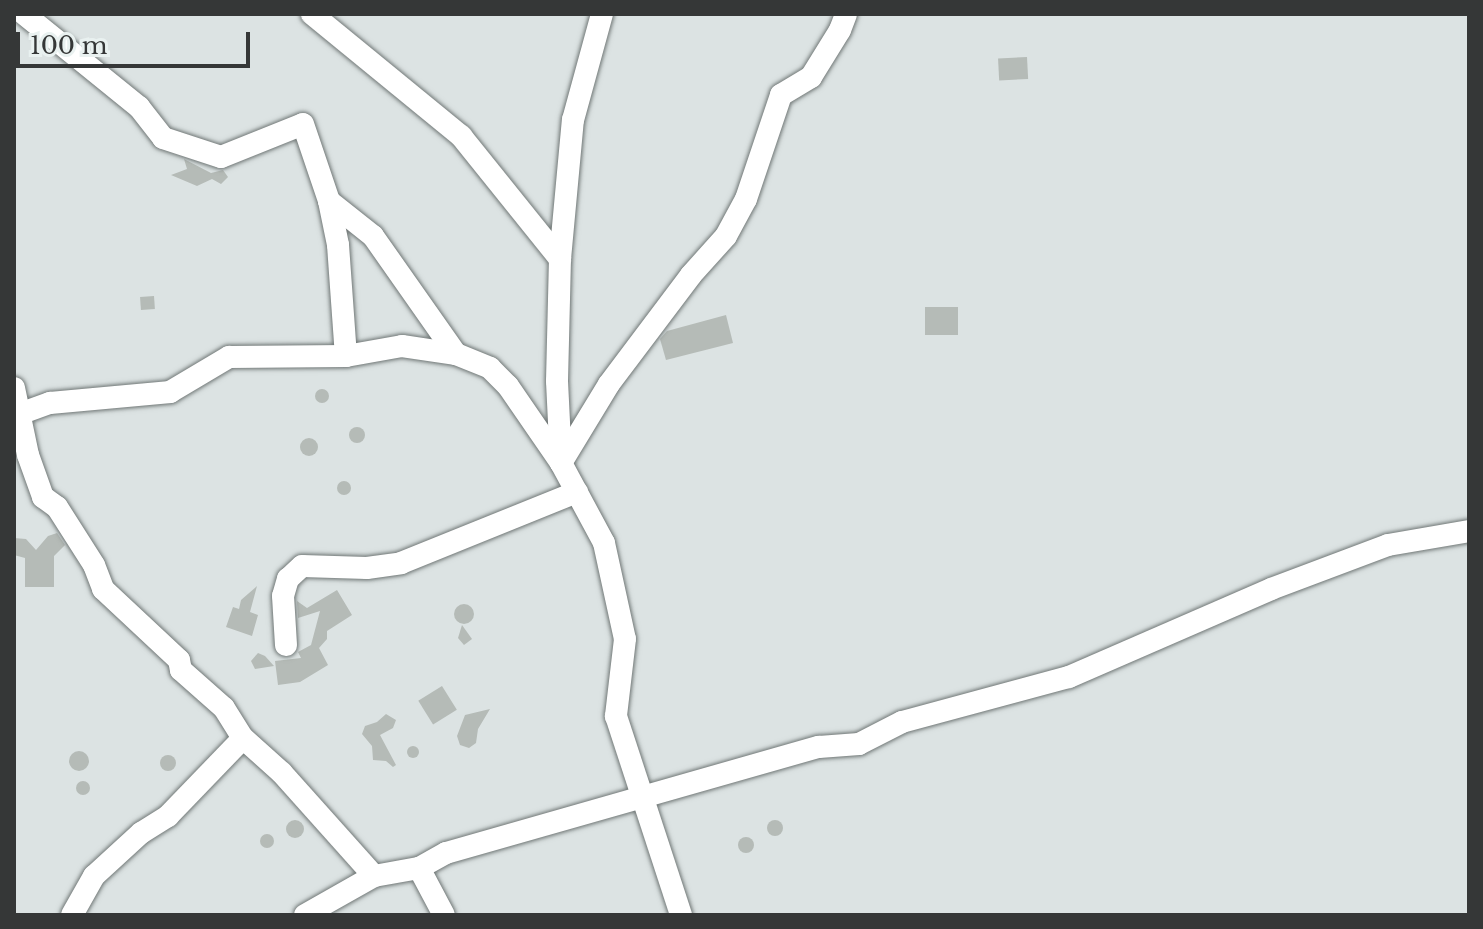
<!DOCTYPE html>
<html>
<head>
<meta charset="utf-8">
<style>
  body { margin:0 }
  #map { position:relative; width:1483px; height:929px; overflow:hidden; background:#dce3e3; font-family:"Libre Baskerville",serif }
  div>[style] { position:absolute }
  .building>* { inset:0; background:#b5bbb7; transform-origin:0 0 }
  .round { border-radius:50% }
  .roads { filter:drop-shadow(0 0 2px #707776) drop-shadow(0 0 2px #707776) }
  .minor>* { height:22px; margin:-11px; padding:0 11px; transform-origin:11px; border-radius:11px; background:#fff }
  span { translate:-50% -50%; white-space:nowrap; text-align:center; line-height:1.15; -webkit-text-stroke:7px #e9f1f0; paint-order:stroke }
  .frame { position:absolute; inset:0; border:16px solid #353737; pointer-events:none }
  .scale { position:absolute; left:16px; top:32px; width:234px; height:36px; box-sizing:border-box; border:4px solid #353737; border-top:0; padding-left:10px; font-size:24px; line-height:28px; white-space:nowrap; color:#353737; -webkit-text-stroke:6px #e9f1f0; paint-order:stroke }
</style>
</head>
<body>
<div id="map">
  <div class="building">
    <div style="left:1027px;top:57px;width:22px;height:29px;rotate:87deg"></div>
    <div style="clip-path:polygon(184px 159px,211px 173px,223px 170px,228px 177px,221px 184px,212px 179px,197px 186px,171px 175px,187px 169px)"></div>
    <div style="left:154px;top:296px;width:13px;height:14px;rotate:86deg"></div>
    <div style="left:925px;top:307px;width:33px;height:28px"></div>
    <div style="clip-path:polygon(726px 315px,733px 343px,666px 360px,660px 339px,667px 331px)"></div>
    <div class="round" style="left:315px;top:389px;width:14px;height:14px"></div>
    <div class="round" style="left:349px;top:427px;width:16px;height:16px"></div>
    <div class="round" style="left:300px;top:438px;width:18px;height:18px"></div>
    <div class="round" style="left:337px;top:481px;width:14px;height:14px"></div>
    <div style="clip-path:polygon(57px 533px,65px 545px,54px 556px,54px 587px,25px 587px,25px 558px,14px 555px,14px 538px,26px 539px,36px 550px,48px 536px)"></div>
    <div style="clip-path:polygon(257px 586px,250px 612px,258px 615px,252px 636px,226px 627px,233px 607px,239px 609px,241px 600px)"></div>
    <div style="clip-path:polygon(337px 590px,352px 615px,327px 631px,327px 639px,319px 648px,328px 665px,300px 682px,278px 685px,275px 661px,301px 658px,298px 652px,311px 645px,320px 611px,298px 618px,297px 601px,307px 608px)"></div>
    <div class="round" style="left:454px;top:604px;width:20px;height:20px"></div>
    <div style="clip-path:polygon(462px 625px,472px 639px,464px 645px,458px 638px)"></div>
    <div style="clip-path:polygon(258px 653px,265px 656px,274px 666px,255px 669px,251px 661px)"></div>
    <div style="left:442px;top:686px;width:28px;height:28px;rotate:58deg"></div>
    <div style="clip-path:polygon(490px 709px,478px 729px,476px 743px,469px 748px,460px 745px,457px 736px,465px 715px)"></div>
    <div style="clip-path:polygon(386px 714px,396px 720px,393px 728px,380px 735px,396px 765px,393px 767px,386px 761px,373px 760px,372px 746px,362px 734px,365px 726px,377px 722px)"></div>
    <div class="round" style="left:407px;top:746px;width:12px;height:12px"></div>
    <div class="round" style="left:69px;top:751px;width:20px;height:20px"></div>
    <div class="round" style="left:160px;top:755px;width:16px;height:16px"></div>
    <div class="round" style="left:76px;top:781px;width:14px;height:14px"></div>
    <div class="round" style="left:767px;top:820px;width:16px;height:16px"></div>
    <div class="round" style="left:286px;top:820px;width:18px;height:18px"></div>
    <div class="round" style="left:260px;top:834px;width:14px;height:14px"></div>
    <div class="round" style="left:738px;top:837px;width:16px;height:16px"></div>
  </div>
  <div class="roads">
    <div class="minor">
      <div style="left:24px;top:14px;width:148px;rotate:39deg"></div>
      <div style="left:139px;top:107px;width:39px;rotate:52deg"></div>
      <div style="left:163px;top:138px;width:61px;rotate:18.1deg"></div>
      <div style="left:221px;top:157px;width:88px;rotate:-21.9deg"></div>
      <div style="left:303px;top:124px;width:81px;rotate:71.3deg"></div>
      <div style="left:329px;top:201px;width:45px;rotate:78.4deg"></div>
      <div style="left:338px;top:245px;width:111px;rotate:85.9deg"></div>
      <div style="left:312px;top:14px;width:193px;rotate:39.3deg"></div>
      <div style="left:461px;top:136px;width:158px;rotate:51.2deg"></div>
      <div style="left:329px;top:201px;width:56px;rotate:38.5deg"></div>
      <div style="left:373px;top:236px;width:144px;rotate:54.9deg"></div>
      <div style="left:456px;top:354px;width:37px;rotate:22deg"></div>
      <div style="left:490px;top:368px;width:25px;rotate:45deg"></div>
      <div style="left:508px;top:386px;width:93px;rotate:55.5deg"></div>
      <div style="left:561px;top:463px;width:91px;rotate:61.7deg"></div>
      <div style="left:604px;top:543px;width:98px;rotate:77.7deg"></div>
      <div style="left:625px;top:639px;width:78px;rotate:96.7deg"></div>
      <div style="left:616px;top:716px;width:209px;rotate:71.9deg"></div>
      <div style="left:14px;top:388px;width:68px;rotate:78.2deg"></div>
      <div style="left:28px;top:455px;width:45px;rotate:70.3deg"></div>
      <div style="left:43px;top:497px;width:17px;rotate:36deg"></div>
      <div style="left:57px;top:507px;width:69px;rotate:57.5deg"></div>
      <div style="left:94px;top:565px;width:26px;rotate:69deg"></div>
      <div style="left:103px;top:589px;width:104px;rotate:43.1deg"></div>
      <div style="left:179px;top:660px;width:10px;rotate:79deg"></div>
      <div style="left:181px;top:670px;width:57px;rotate:41.5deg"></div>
      <div style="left:224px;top:708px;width:36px;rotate:58deg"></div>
      <div style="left:243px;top:738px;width:52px;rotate:41.9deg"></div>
      <div style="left:282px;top:773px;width:138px;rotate:48.2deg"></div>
      <div style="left:22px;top:413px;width:30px;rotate:-20deg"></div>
      <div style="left:50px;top:403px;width:121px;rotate:-5.2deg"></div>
      <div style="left:170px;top:392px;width:69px;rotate:-30.7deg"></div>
      <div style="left:229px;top:357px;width:117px;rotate:-0.5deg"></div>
      <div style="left:346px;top:356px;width:57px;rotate:-10.1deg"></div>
      <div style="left:402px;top:346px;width:55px;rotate:8.4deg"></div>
      <div style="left:561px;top:463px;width:92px;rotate:-58.7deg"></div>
      <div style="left:609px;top:384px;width:136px;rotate:-53deg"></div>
      <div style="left:691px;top:275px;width:52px;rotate:-48.1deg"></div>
      <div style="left:726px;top:236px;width:42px;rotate:-61.6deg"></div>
      <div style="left:746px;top:199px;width:110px;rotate:-71.4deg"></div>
      <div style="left:781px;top:95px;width:35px;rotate:-31deg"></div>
      <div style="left:811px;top:77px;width:55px;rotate:-58.3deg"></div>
      <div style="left:840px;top:30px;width:17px;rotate:-69deg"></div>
      <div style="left:561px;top:463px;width:82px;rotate:-92.8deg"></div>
      <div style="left:557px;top:381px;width:122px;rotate:-88.6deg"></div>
      <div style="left:560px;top:259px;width:140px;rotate:-84.7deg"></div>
      <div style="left:573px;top:120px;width:110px;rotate:-74.7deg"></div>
      <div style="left:286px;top:645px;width:49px;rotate:-93.5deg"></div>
      <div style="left:283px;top:596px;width:18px;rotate:-74deg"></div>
      <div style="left:288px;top:579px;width:19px;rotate:-43deg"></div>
      <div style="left:302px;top:566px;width:65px;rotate:1.8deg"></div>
      <div style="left:367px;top:568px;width:34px;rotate:-8deg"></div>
      <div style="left:401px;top:563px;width:190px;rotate:-22deg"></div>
      <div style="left:419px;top:868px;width:53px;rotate:62deg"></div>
      <div style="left:72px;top:915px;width:45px;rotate:-60.6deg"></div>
      <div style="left:94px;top:876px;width:64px;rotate:-42.5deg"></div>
      <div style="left:141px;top:833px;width:32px;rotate:-32deg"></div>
      <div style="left:168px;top:816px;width:108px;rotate:-46.1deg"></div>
      <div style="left:305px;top:915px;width:79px;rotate:-29.5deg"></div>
      <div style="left:374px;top:876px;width:46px;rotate:-10.1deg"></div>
      <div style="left:419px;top:868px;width:31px;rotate:-29deg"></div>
      <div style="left:446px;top:853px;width:388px;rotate:-15.9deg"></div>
      <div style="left:819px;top:747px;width:40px;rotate:-4.3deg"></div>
      <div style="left:859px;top:744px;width:48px;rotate:-27.1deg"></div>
      <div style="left:902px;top:722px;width:173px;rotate:-15.1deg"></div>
      <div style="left:1069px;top:677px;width:220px;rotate:-23.5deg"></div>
      <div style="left:1271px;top:589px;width:125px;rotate:-20.6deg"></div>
      <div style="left:1388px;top:545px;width:82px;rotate:-9.8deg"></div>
    </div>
  </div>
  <div class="frame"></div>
  <div class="scale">100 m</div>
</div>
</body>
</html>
